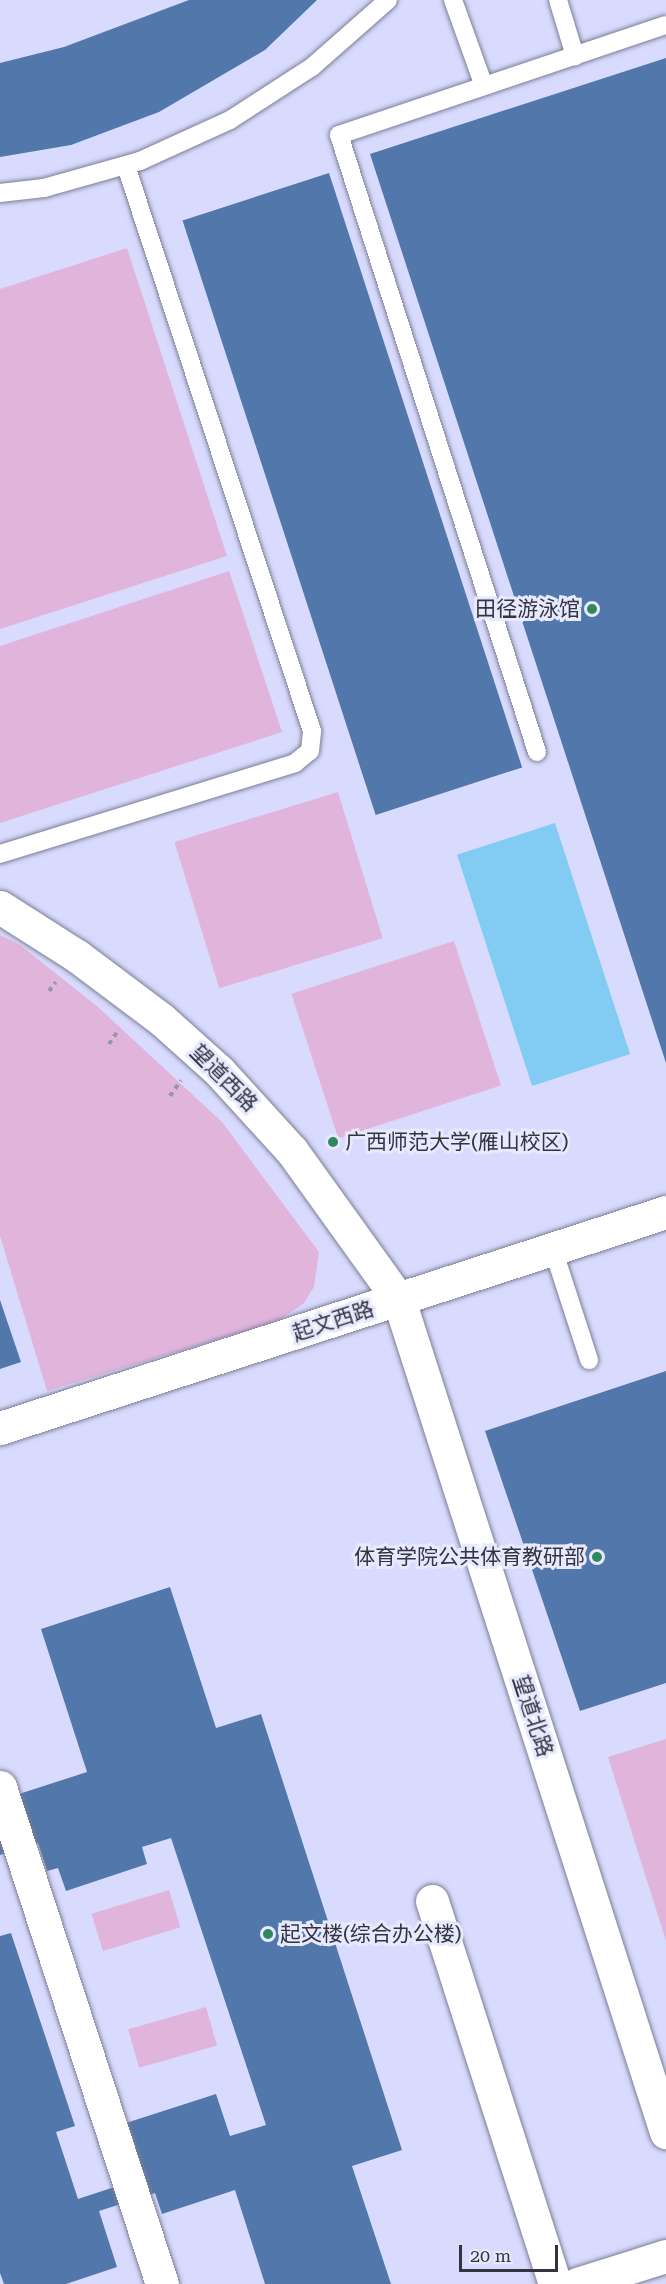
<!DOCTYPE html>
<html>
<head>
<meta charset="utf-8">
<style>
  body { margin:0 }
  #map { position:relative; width:666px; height:2284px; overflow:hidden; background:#e7e9ff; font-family:"Roboto Serif","Noto Sans SC",serif }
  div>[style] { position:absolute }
  .built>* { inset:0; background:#d8dbfd; transform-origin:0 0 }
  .green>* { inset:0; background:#e1b5db; transform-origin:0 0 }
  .water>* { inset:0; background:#82ccf3; transform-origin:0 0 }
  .building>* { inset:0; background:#5277ab; transform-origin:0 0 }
  .path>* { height:4px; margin-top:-2px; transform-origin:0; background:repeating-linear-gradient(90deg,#9496a7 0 4.5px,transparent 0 9px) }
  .roads { filter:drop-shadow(0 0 2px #7c7e96) drop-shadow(0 0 2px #7c7e96) }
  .lane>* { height:18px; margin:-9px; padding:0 9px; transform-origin:9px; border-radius:9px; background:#fff }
  .street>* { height:33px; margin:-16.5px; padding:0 16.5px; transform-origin:16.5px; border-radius:16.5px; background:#fff }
  .dots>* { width:16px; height:16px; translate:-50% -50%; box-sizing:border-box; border:3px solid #e7e9ff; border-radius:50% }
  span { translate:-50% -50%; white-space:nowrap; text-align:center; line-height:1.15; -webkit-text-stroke:6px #e7e9ff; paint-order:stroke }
  .poi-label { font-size:21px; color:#33343f }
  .right { translate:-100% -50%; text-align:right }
  .left { translate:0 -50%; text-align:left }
  .street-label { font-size:21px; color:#33343f }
  .scale { position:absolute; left:459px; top:2245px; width:99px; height:27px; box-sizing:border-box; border:3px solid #33343f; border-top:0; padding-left:8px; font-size:18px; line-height:21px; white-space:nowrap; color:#33343f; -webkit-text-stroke:4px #e7e9ff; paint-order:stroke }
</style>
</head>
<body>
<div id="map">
  <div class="built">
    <div style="left:0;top:0;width:666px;height:2284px"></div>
  </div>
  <div class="green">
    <div style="clip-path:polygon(127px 248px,227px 556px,0 629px,0 289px)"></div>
    <div style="clip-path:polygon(229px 571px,282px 732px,0 823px,0 646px)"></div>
    <div style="left:338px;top:792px;width:153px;height:171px;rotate:73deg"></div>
    <div style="clip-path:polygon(0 935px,20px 945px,98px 1007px,222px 1122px,319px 1252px,314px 1287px,304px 1303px,278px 1321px,47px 1391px,0 1236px)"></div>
    <div style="left:454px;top:941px;width:152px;height:171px;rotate:72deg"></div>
    <div style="clip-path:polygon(666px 1739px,666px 1941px,608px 1757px)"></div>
    <div style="left:169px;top:1890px;width:39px;height:81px;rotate:73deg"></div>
    <div style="left:206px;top:2007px;width:40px;height:81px;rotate:74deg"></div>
  </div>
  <div class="water">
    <div style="left:555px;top:823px;width:243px;height:103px;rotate:72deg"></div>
  </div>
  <div class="building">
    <div style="clip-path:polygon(189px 0,317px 0,265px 50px,159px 112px,71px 145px,0 157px,0 63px,64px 47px)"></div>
    <div style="clip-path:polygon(666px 58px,666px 1063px,370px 154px)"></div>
    <div style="left:329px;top:173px;width:625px;height:154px;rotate:72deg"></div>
    <div style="clip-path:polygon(0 1300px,21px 1362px,0 1369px)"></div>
    <div style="clip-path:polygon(666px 1371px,666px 1683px,580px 1711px,485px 1431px)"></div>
    <div style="clip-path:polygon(170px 1587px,216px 1728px,261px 1714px,402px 2150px,352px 2166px,391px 2284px,265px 2284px,235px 2190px,162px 2214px,155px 2193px,99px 2211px,117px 2267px,66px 2284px,4px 2284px,0 2273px,0 1936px,11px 1933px,75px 2126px,56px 2132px,78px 2199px,145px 2177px,126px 2123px,216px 2094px,230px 2136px,266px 2125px,171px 1838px,142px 1847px,147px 1864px,66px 1891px,58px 1868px,47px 1871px,38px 1843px,0 1855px,0 1836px,19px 1794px,87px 1772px,41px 1629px)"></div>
  </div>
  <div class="path">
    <div style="left:49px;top:991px;width:11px;rotate:-52deg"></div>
    <div style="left:109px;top:1044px;width:18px;rotate:-56deg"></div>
    <div style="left:170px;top:1096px;width:19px;rotate:-55deg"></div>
  </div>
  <div class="roads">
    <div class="lane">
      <div style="left:453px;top:0;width:91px;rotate:70.2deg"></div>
      <div style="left:558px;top:0;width:59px;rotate:73.1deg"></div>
      <div style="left:0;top:193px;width:44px;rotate:-6.5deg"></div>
      <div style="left:44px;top:188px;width:100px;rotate:-15.7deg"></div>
      <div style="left:140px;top:161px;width:99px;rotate:-24.5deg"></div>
      <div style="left:230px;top:120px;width:98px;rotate:-32.9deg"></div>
      <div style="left:312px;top:67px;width:101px;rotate:-41.4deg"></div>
      <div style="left:537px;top:752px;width:648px;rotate:-107.79deg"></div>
      <div style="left:339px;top:135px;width:345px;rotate:-18.6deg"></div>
      <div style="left:0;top:854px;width:309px;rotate:-17.1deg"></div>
      <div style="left:295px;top:763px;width:19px;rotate:-39deg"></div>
      <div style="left:310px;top:751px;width:20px;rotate:-84deg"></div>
      <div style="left:312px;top:731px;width:595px;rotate:-108.22deg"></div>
      <div style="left:553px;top:1249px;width:117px;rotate:72deg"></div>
    </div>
    <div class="street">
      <div style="left:0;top:907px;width:91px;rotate:32.5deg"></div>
      <div style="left:77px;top:956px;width:105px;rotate:36.9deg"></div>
      <div style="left:161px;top:1019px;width:78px;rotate:41.9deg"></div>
      <div style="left:219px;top:1071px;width:108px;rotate:47.6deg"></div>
      <div style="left:292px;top:1151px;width:183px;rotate:54.3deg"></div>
      <div style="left:399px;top:1300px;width:874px;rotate:72.21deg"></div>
      <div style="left:0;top:1428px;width:700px;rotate:-17.97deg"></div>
      <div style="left:0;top:1787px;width:523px;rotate:71.95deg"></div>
      <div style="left:432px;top:1901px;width:402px;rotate:72.2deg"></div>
      <div style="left:577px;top:2284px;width:93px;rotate:-17.5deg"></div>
    </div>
  </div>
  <div class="dots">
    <div style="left:592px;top:609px;background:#30885c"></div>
    <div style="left:333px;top:1142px;background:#30885c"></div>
    <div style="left:597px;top:1557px;background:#30885c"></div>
    <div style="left:268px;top:1934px;background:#30885c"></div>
  </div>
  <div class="poi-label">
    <span class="right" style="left:580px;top:609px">田径游泳馆</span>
    <span class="left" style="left:345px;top:1142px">广西师范大学(雁山校区)</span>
    <span class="right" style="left:585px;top:1557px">体育学院公共体育教研部</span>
    <span class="left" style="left:280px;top:1934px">起文楼(综合办公楼)</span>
  </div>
  <div class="street-label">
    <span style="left:224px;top:1078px;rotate:45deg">望道西路</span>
    <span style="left:333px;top:1321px;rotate:-18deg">起文西路</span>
    <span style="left:533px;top:1716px;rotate:72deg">望道北路</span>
  </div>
  <div class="scale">20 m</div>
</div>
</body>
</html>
